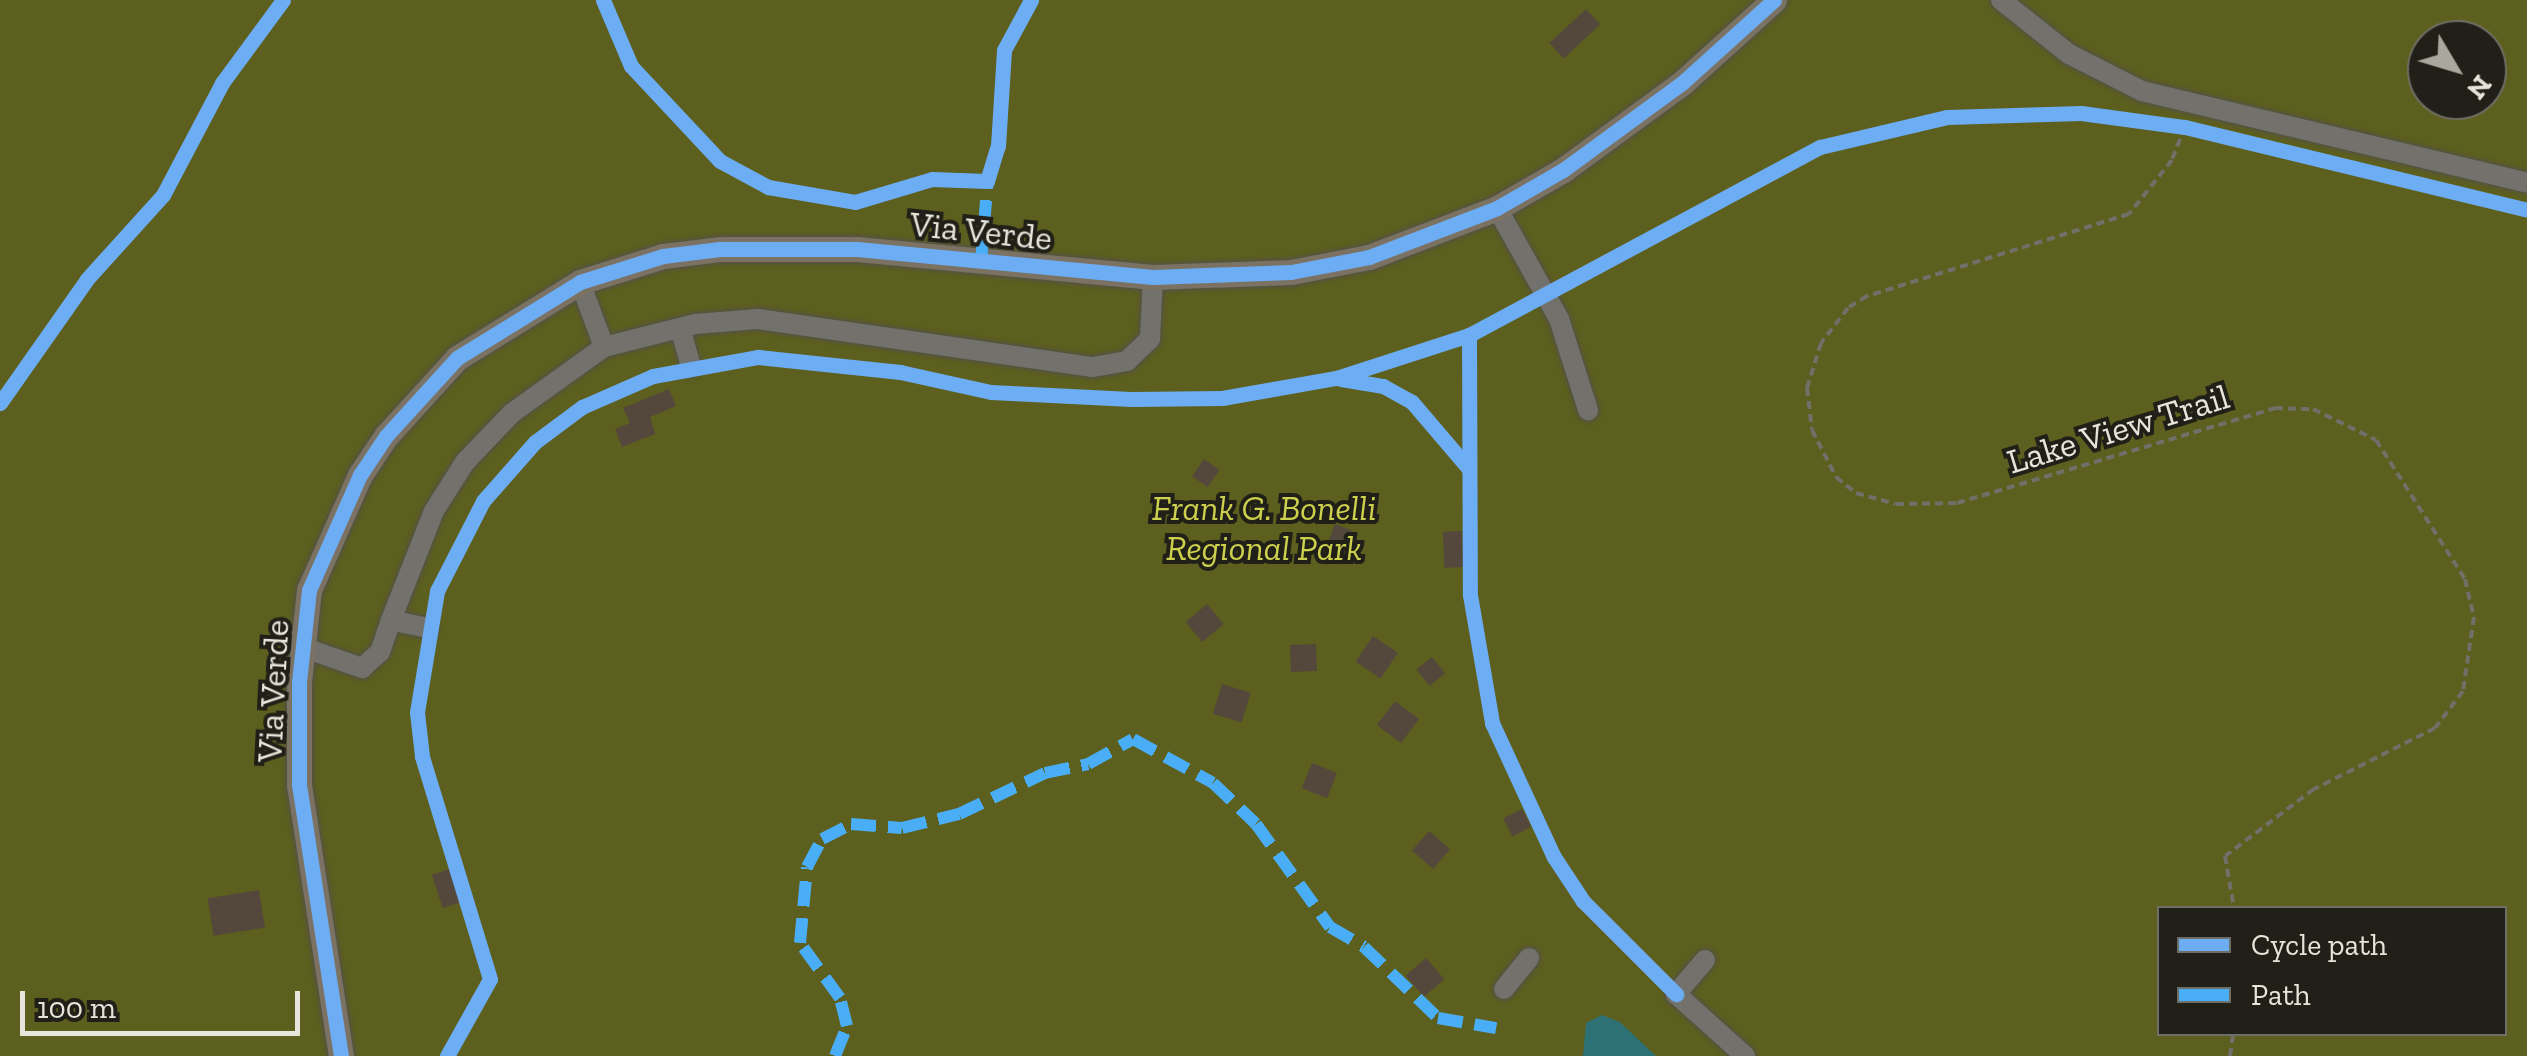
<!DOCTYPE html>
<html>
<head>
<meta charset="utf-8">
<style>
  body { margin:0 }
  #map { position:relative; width:2527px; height:1056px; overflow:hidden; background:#37352c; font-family:"Zilla Slab",serif }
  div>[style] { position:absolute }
  .green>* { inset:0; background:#5d5f1e }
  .water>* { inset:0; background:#2d7175 }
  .building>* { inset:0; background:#53483b; transform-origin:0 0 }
  .path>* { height:4px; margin-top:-2px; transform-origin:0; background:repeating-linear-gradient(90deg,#706f68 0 8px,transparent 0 13px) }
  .roads { filter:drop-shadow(0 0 2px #525149) drop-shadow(0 0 2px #525149) }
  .minor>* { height:20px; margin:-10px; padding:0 10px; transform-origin:10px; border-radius:10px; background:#72716b }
  .major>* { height:25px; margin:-12.5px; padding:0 12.5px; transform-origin:12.5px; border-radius:12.5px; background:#7b7263 }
  .quiet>* { height:12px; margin-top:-6px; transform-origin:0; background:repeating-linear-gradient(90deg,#49aef6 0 25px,transparent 0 37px) }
  .cycleway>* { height:15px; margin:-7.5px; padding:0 7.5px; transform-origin:7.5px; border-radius:7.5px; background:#6dadf4 }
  span { translate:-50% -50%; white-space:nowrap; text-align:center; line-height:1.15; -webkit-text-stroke:8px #201f18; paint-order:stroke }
  .street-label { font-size:35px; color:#e6e4db }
  .park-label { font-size:35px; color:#cdd04c; font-style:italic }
  .legend { position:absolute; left:2157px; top:906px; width:350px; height:130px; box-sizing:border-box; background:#201f18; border:2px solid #6f6e66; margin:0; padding:12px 18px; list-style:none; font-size:30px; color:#e6e4db }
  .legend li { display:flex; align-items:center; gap:20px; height:50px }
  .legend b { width:50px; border:2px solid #6f6e66 }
  .north { position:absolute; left:2407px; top:20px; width:100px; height:100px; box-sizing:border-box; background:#201f18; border:2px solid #6f6e66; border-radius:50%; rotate:128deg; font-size:28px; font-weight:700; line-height:40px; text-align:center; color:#e6e4db }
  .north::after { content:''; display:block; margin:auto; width:35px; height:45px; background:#a9a79e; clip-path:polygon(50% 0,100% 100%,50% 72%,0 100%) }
  .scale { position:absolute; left:20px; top:991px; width:280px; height:45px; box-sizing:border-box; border:5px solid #e6e4db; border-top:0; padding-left:12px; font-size:30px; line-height:35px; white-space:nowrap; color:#e6e4db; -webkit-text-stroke:8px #201f18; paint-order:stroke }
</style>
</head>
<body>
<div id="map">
  <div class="green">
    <div style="clip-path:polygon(evenodd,0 0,2527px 0,2527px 1056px,0 1056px,0 0,2427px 40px,2487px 40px,2487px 100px,2427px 100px,2427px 40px,0 0,2160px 908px,2504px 908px,2504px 1034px,2160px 1034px,2160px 908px)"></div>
  </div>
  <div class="water">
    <div style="clip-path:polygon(1602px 1015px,1620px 1022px,1656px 1056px,1583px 1056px,1586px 1023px)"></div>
  </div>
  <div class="building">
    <div style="left:1586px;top:9px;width:21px;height:50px;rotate:47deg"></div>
    <div style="clip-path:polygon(669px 389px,676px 406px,650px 417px,655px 434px,622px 447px,615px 429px,630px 423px,623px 408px)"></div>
    <div style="left:1204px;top:459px;width:19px;height:21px;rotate:35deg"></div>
    <div style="left:1335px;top:524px;width:19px;height:19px;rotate:21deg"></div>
    <div style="left:1462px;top:531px;width:36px;height:19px;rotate:88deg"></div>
    <div style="left:1207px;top:604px;width:26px;height:28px;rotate:50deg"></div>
    <div style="left:1373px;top:636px;width:30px;height:31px;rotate:34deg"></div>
    <div style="left:1316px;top:644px;width:27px;height:26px;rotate:88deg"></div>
    <div style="left:1432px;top:657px;width:21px;height:20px;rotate:51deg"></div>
    <div style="left:1222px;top:684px;width:30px;height:31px;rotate:17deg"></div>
    <div style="left:1395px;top:701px;width:30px;height:30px;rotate:37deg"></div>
    <div style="left:1312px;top:763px;width:27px;height:27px;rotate:22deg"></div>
    <div style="left:1522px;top:809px;width:20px;height:21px;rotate:63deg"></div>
    <div style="left:1429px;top:831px;width:28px;height:26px;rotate:41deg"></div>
    <div style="left:450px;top:869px;width:35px;height:19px;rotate:72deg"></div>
    <div style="left:259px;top:890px;width:38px;height:52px;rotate:81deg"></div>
    <div style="left:1426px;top:958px;width:28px;height:27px;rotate:49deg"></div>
  </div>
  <div class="path">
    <div style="left:2185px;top:127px;width:35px;rotate:112deg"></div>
    <div style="left:2172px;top:160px;width:69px;rotate:128.5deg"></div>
    <div style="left:2129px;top:214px;width:275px;rotate:162.6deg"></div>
    <div style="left:1867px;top:296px;width:22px;rotate:148deg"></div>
    <div style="left:1848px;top:308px;width:44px;rotate:127.6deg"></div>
    <div style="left:1821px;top:343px;width:47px;rotate:107.3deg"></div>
    <div style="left:1807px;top:388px;width:42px;rotate:83.2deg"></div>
    <div style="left:1812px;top:430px;width:53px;rotate:62.9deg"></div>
    <div style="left:1836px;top:477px;width:26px;rotate:39deg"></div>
    <div style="left:1856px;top:493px;width:41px;rotate:15.4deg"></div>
    <div style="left:1896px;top:504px;width:61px;rotate:-0.9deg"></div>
    <div style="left:1957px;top:503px;width:332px;rotate:-16.6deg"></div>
    <div style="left:2275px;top:408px;width:38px;rotate:2deg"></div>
    <div style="left:2313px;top:409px;width:70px;rotate:26.2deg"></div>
    <div style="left:2376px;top:440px;width:165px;rotate:57.4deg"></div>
    <div style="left:2465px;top:579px;width:39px;rotate:77deg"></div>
    <div style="left:2474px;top:617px;width:75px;rotate:98.5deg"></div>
    <div style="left:2463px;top:691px;width:46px;rotate:127.1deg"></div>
    <div style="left:2435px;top:728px;width:136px;rotate:153.2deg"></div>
    <div style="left:2314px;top:789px;width:111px;rotate:143deg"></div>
    <div style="left:2225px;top:856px;width:53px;rotate:80.2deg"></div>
    <div style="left:2230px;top:1056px;width:22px;rotate:-82deg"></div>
  </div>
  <div class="roads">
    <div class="minor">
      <div style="left:2001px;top:0;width:87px;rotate:38.5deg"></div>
      <div style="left:2069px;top:54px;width:82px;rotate:26.9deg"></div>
      <div style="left:2142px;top:91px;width:396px;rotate:13.4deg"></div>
      <div style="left:1497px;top:208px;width:127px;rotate:60.8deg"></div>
      <div style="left:1559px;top:319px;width:96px;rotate:72.3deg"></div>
      <div style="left:580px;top:282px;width:69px;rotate:69.7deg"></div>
      <div style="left:680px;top:328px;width:40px;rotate:74deg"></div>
      <div style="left:428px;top:628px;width:38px;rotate:-168deg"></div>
      <div style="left:391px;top:620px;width:117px;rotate:-68.5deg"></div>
      <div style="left:434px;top:511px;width:58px;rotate:-57.7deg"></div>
      <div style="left:465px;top:462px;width:68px;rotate:-46.2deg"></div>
      <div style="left:512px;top:413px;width:113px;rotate:-35.7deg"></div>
      <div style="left:604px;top:347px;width:94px;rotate:-14.2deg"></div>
      <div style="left:695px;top:324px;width:63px;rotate:-4.5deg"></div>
      <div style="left:758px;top:319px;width:338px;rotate:8.2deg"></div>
      <div style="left:1093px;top:367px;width:35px;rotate:-10deg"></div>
      <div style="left:1127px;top:361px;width:32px;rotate:-44deg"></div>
      <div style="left:1150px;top:339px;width:62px;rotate:-87.2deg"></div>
      <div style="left:302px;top:647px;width:64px;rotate:19.3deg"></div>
      <div style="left:362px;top:668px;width:24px;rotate:-42deg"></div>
      <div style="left:380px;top:652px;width:34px;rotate:-71deg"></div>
      <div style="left:1705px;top:960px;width:45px;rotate:130.5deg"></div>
      <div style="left:1676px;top:994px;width:93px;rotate:41.9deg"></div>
      <div style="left:1504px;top:989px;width:40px;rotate:-51deg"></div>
    </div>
    <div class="major">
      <div style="left:341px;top:1056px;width:274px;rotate:-98.8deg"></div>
      <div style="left:299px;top:785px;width:103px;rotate:-90deg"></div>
      <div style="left:299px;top:682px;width:93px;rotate:-83.8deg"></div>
      <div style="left:309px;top:590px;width:126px;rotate:-66.1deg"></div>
      <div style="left:360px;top:475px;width:47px;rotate:-56.3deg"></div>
      <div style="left:386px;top:436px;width:105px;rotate:-47.7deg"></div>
      <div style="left:457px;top:358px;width:145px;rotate:-31.7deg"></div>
      <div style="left:580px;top:282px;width:87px;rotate:-17.4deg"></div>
      <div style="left:663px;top:256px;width:57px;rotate:-7deg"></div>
      <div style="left:720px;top:249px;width:137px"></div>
      <div style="left:857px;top:249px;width:297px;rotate:5.4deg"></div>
      <div style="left:1153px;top:277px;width:138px;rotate:-2.1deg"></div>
      <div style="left:1291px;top:272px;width:79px;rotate:-10.9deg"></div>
      <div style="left:1369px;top:257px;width:137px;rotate:-20.9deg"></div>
      <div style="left:1497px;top:208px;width:76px;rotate:-29.9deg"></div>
      <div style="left:1563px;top:170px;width:147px;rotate:-36.2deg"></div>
      <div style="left:1682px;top:83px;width:124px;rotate:-42.1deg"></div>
    </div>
  </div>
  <div class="quiet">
    <div style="left:981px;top:262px;width:86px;rotate:-85.3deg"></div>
    <div style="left:835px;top:1056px;width:32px;rotate:-68deg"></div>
    <div style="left:847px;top:1026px;width:29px;rotate:-104deg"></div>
    <div style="left:840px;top:998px;width:68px;rotate:-126deg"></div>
    <div style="left:800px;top:943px;width:76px;rotate:-84.7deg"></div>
    <div style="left:807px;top:867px;width:32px;rotate:-62deg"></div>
    <div style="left:822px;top:839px;width:33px;rotate:-27deg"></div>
    <div style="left:851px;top:824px;width:51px;rotate:4.5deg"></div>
    <div style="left:902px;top:828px;width:59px;rotate:-13.8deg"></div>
    <div style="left:959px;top:814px;width:95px;rotate:-25.5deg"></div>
    <div style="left:1045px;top:773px;width:44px;rotate:-11.8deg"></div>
    <div style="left:1088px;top:764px;width:51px;rotate:-29.1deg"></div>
    <div style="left:1133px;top:739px;width:91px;rotate:28.8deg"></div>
    <div style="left:1213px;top:783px;width:59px;rotate:43.6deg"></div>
    <div style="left:1256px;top:824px;width:127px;rotate:54.3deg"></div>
    <div style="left:1330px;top:927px;width:39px;rotate:30deg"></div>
    <div style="left:1364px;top:947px;width:103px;rotate:43.8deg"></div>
    <div style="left:1438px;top:1018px;width:59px;rotate:9.8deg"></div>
  </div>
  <div class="cycleway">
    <div style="left:603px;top:0;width:72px;rotate:67deg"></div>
    <div style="left:631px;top:66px;width:130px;rotate:46.9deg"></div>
    <div style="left:720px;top:161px;width:55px;rotate:28.4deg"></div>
    <div style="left:768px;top:187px;width:88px;rotate:9.8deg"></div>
    <div style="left:855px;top:202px;width:80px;rotate:-16.6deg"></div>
    <div style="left:932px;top:179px;width:55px;rotate:2.1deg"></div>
    <div style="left:987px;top:181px;width:37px;rotate:-73deg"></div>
    <div style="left:998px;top:146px;width:96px;rotate:-86.4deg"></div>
    <div style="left:1004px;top:50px;width:57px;rotate:-61.6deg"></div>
    <div style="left:1469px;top:335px;width:260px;rotate:89.8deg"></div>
    <div style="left:1470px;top:595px;width:130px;rotate:80.2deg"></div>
    <div style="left:1492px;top:723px;width:148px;rotate:65.2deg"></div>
    <div style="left:1554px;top:857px;width:53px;rotate:56.6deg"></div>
    <div style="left:1583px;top:901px;width:132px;rotate:45deg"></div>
    <div style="left:1341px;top:379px;width:43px;rotate:9.5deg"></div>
    <div style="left:1383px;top:386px;width:33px;rotate:29deg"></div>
    <div style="left:1412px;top:402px;width:88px;rotate:49.6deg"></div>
    <div style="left:0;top:403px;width:151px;rotate:-54.9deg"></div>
    <div style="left:87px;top:279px;width:113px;rotate:-47.9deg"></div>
    <div style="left:163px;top:195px;width:127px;rotate:-62.2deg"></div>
    <div style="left:222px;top:83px;width:103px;rotate:-53.7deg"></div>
    <div style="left:341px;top:1056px;width:274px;rotate:-98.8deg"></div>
    <div style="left:299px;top:785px;width:103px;rotate:-90deg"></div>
    <div style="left:299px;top:682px;width:93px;rotate:-83.8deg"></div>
    <div style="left:309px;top:590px;width:126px;rotate:-66.1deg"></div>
    <div style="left:360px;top:475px;width:47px;rotate:-56.3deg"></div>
    <div style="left:386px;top:436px;width:105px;rotate:-47.7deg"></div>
    <div style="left:457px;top:358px;width:145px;rotate:-31.7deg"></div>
    <div style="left:580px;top:282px;width:87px;rotate:-17.4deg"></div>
    <div style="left:663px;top:256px;width:57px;rotate:-7deg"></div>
    <div style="left:720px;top:249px;width:137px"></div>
    <div style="left:857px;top:249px;width:297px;rotate:5.4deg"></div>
    <div style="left:1153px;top:277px;width:138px;rotate:-2.1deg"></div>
    <div style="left:1291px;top:272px;width:79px;rotate:-10.9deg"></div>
    <div style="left:1369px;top:257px;width:137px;rotate:-20.9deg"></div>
    <div style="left:1497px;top:208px;width:76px;rotate:-29.9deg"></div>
    <div style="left:1563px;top:170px;width:147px;rotate:-36.2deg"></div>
    <div style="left:1682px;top:83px;width:124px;rotate:-42.1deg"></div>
    <div style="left:447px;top:1056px;width:88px;rotate:-60.8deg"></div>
    <div style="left:490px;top:979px;width:233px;rotate:-107deg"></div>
    <div style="left:422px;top:756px;width:44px;rotate:-96.5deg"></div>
    <div style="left:417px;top:712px;width:123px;rotate:-80.6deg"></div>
    <div style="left:437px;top:591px;width:101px;rotate:-62.9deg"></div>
    <div style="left:483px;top:501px;width:79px;rotate:-48.6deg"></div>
    <div style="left:535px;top:442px;width:59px;rotate:-36.7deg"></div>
    <div style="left:582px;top:407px;width:77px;rotate:-23.6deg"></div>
    <div style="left:653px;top:376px;width:107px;rotate:-10.3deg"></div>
    <div style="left:758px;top:357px;width:143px;rotate:6deg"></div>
    <div style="left:900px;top:372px;width:93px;rotate:12.4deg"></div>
    <div style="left:991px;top:392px;width:140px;rotate:2.9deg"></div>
    <div style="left:1131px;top:399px;width:91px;rotate:-0.6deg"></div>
    <div style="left:1222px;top:398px;width:116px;rotate:-10deg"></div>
    <div style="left:1336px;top:378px;width:140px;rotate:-17.9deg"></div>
    <div style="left:1469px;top:335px;width:398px;rotate:-28.2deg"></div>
    <div style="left:1820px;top:147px;width:130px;rotate:-13.3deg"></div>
    <div style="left:1947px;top:117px;width:134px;rotate:-1.7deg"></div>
    <div style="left:2081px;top:113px;width:105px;rotate:7.7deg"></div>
    <div style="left:2185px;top:127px;width:352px;rotate:13.6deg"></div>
  </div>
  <div class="street-label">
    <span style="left:981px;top:231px;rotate:6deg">Via Verde</span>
    <span style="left:2118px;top:429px;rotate:-17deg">Lake View Trail</span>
    <span style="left:273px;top:691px;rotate:-87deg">Via Verde</span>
  </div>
  <div class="park-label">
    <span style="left:1264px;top:528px">Frank G. Bonelli<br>Regional Park</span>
  </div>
  <ul class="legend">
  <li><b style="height:12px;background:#6dadf4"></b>Cycle path</li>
  <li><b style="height:12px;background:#49aef6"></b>Path</li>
  </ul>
  <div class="north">N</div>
  <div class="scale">100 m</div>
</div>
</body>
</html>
